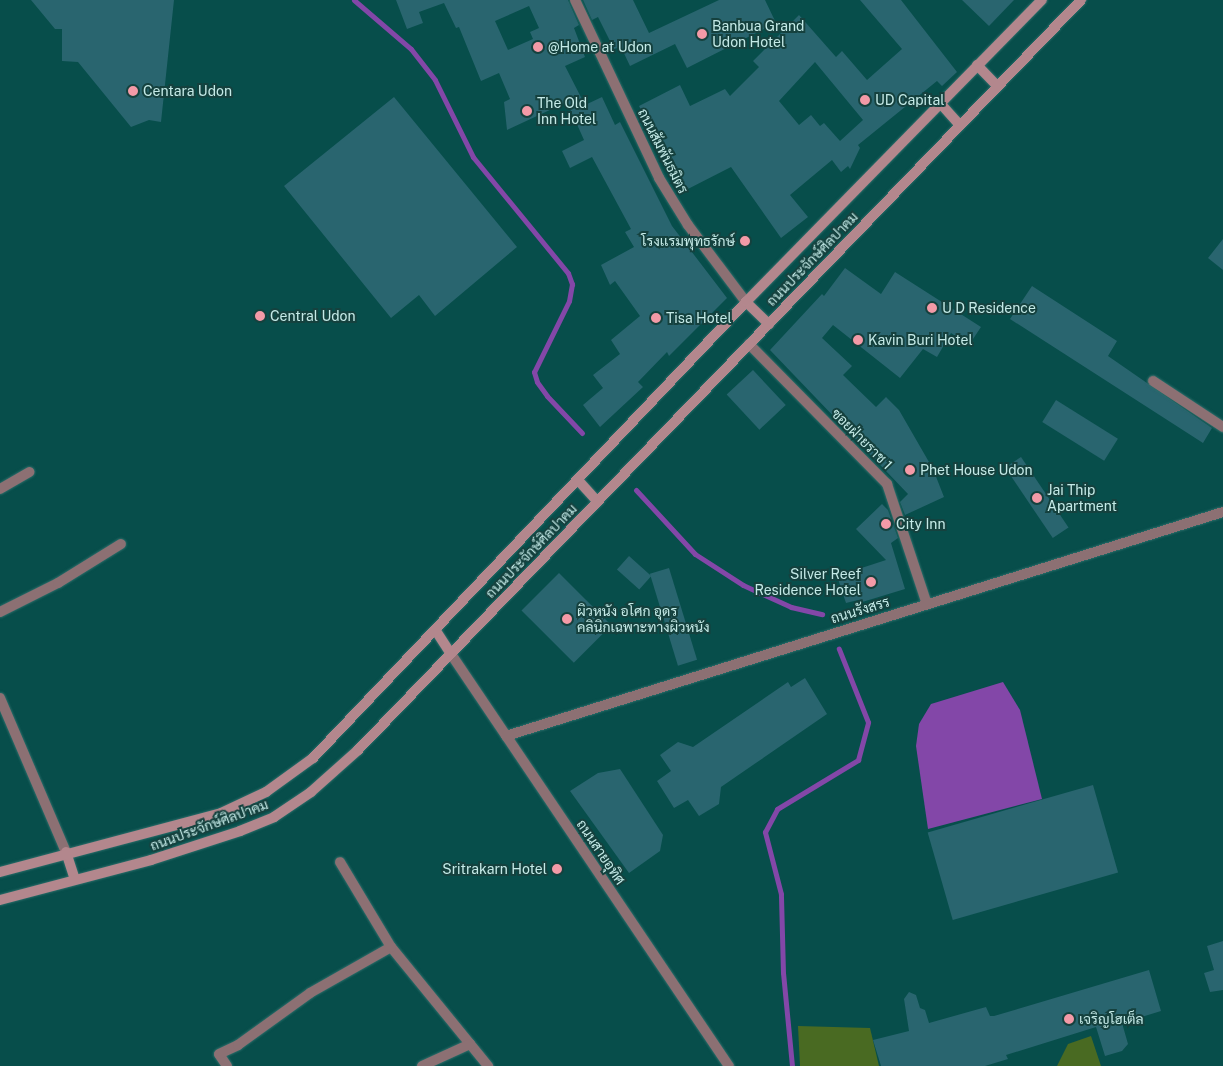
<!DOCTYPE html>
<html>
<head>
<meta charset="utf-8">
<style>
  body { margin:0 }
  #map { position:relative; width:1223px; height:1066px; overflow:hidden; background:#074e4b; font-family:"Public Sans",Sarabun,sans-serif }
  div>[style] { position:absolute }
  .green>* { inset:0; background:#496a22 }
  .water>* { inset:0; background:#8347a8 }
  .stream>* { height:5px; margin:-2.5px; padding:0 2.5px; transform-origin:2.5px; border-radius:2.5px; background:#8347a8 }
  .building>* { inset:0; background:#29656f; transform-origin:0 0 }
  .roads { filter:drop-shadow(0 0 1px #2d6d6a) drop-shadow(0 0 1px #2d6d6a) }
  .street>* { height:10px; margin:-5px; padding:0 5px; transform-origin:5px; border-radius:5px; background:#8c7073 }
  .secondary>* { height:10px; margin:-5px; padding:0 5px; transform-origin:5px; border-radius:5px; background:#b3878d }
  .dots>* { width:14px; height:14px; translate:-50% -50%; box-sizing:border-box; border:2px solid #15413e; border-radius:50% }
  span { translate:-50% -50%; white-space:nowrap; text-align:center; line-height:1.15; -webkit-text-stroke:4px #15413e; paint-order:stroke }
  .poi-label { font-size:14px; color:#c4eae7 }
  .left { translate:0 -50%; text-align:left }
  .right { translate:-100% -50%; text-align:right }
  .street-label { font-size:14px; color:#c4eae7 }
</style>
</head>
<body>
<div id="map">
  <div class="green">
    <div style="clip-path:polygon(798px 1026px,870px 1028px,879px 1066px,800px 1066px)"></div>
    <div style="clip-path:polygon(1091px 1036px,1101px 1066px,1057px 1066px,1068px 1044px)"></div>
  </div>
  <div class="water">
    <div style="clip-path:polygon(1003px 682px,1020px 710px,1042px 799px,928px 829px,916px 746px,919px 724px,931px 704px)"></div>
  </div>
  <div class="stream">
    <div style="left:354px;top:0;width:75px;rotate:40.7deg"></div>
    <div style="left:411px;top:49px;width:39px;rotate:52deg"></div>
    <div style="left:435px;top:80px;width:86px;rotate:63.7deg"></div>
    <div style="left:473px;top:157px;width:150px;rotate:50.7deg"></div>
    <div style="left:568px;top:273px;width:12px;rotate:70deg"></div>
    <div style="left:572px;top:284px;width:17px;rotate:100deg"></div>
    <div style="left:569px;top:301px;width:79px;rotate:116.2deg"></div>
    <div style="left:534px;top:372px;width:10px;rotate:73deg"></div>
    <div style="left:537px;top:382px;width:17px;rotate:54deg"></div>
    <div style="left:547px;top:396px;width:51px;rotate:46.6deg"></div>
    <div style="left:636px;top:490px;width:87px;rotate:47.3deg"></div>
    <div style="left:695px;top:554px;width:57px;rotate:32.9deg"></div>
    <div style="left:743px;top:585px;width:53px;rotate:24.6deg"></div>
    <div style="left:791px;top:607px;width:32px;rotate:13deg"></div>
    <div style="left:792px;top:1066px;width:93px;rotate:-95.5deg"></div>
    <div style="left:783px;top:973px;width:79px;rotate:-91.5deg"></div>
    <div style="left:781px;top:894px;width:64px;rotate:-104.5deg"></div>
    <div style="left:765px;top:832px;width:26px;rotate:-62deg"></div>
    <div style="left:777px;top:809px;width:95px;rotate:-31.2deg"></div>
    <div style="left:858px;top:760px;width:39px;rotate:-75deg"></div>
    <div style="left:868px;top:722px;width:79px;rotate:-111.7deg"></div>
  </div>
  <div class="building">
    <div style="clip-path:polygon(31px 0,174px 0,161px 122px,149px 120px,131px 127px,78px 62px,62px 61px,62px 29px,55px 29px)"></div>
    <div style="clip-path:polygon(evenodd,396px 0,568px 0,579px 25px,574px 28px,585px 57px,565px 66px,585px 105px,602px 97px,615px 125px,620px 122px,672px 226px,727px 298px,669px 356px,667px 352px,638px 382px,643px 387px,600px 427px,583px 405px,603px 388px,593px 375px,620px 354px,611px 340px,640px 316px,615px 281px,610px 285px,601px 265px,634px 247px,625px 232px,631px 229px,592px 157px,570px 168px,562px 151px,584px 140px,567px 102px,507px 130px,504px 102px,510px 99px,499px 73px,481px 81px,459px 27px,456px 28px,444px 3px,419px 12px,423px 23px,407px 29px,396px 0,529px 6px,539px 28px,530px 32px,533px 39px,508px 50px,495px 21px,529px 6px)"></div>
    <div style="clip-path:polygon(583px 0,633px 0,649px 33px,719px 0,765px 0,776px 23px,687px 68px,675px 44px,630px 66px,621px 47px,614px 49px,598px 17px,592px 20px)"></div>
    <div style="clip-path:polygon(evenodd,860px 0,901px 0,957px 72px,942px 86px,937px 81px,858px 145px,860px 148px,850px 169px,848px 166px,841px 172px,832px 160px,790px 195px,808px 217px,781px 238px,731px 167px,682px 192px,639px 106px,680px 85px,690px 106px,725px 89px,730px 96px,759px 67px,753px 61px,799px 15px,836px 57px,842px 51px,867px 80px,902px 49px,860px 0,815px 62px,863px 120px,840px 141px,824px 123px,820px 126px,811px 115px,799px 125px,779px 101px,815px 62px)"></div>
    <div style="clip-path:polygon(962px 0,1014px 0,989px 26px)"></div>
    <div style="clip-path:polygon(394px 97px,517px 247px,435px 316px,419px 295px,391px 318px,284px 186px)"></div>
    <div style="clip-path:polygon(1223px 239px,1223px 270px,1208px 258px)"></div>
    <div style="clip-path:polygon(845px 268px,881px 294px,895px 272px,981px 327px,969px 345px,951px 333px,937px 357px,923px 349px,900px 378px,833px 325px,822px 338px,852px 366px,843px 375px,876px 407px,886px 397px,899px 410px,933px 469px,944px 497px,905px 515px,900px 502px,908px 494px,770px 350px,822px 294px,824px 296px)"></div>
    <div style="clip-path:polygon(1032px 286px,1117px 341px,1108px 356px,1212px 428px,1203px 443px,1010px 319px)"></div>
    <div style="left:753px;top:370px;width:48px;height:36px;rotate:47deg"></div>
    <div style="left:1056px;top:400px;width:73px;height:26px;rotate:32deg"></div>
    <div style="left:1021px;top:457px;width:85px;height:19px;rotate:56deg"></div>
    <div style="clip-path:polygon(882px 504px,888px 510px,898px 538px,891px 543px,905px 589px,859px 603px,858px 600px,846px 603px,837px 576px,886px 560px,856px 529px)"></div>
    <div style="left:629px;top:556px;width:30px;height:18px;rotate:42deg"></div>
    <div style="left:669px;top:568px;width:96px;height:20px;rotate:73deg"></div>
    <div style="left:559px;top:573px;width:74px;height:53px;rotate:45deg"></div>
    <div style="clip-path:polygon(805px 678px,827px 714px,721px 787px,719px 804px,699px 816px,688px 800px,674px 808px,657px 781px,671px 771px,660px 755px,678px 742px,693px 747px,788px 682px,791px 687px)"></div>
    <div style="clip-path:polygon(620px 769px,663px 835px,660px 851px,629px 873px,570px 791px,598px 773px)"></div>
    <div style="left:1093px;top:785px;width:91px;height:172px;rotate:74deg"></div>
    <div style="clip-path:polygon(1223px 941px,1223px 990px,1210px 992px,1204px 973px,1214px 970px,1207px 946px)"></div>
    <div style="clip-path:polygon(1149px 970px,1161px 1011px,1122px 1023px,1128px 1044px,1122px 1051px,1105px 1056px,1096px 1027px,1006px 1055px,1008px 1059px,985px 1066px,881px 1066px,873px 1040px,909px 1031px,904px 999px,909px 992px,916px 995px,920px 1008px,925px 1010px,929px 1023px,986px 1007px,990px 1016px,994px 1016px)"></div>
  </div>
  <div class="roads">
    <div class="street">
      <div style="left:575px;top:0;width:197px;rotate:64.7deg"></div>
      <div style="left:659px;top:178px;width:55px;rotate:58.3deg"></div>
      <div style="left:688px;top:225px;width:96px;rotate:53deg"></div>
      <div style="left:749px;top:344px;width:197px;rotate:45.4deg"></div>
      <div style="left:887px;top:484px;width:126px;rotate:71.6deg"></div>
      <div style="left:1153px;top:381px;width:84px;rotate:33.3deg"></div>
      <div style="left:0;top:489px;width:34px;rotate:-30deg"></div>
      <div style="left:0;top:612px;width:65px;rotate:-26.6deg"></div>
      <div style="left:58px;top:583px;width:74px;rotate:-31.8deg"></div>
      <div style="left:451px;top:654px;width:497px;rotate:56deg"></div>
      <div style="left:0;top:698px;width:168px;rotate:66.8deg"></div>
      <div style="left:506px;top:736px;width:751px;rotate:-17.35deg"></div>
      <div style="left:391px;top:947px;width:154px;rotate:50.8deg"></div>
      <div style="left:227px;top:1066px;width:14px;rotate:-124deg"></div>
      <div style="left:219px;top:1054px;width:21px;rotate:-25deg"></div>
      <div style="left:238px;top:1045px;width:89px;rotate:-35.8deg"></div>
      <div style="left:310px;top:993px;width:93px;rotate:-29.6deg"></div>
      <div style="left:391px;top:947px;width:99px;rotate:-121deg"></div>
      <div style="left:422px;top:1066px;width:53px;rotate:-24.6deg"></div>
    </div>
    <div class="secondary">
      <div style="left:977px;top:65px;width:29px;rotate:46deg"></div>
      <div style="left:940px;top:103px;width:30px;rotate:48deg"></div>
      <div style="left:746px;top:302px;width:32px;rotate:44deg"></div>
      <div style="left:578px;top:480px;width:28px;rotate:48deg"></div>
      <div style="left:436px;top:631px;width:27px;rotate:57deg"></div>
      <div style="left:66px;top:852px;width:28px;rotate:72deg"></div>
      <div style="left:0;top:872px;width:229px;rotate:-14.9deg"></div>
      <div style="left:221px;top:813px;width:50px;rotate:-25deg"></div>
      <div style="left:266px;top:792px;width:58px;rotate:-35.9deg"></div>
      <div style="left:313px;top:758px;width:629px;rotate:-46.48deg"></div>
      <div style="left:746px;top:302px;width:423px;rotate:-45.6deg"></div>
      <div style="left:0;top:900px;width:156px;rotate:-14.8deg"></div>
      <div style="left:151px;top:860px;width:94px;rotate:-18deg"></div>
      <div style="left:240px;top:831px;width:37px;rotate:-22deg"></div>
      <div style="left:274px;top:817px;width:45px;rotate:-34deg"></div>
      <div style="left:311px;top:792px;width:63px;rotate:-41.8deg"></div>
      <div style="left:358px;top:750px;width:1042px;rotate:-46.05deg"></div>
    </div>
  </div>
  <div class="dots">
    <div style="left:702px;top:34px;background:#f39aa7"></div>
    <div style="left:538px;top:47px;background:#f39aa7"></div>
    <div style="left:133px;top:91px;background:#f39aa7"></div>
    <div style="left:865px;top:100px;background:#f39aa7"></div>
    <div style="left:527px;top:111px;background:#f39aa7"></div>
    <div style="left:745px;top:241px;background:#f39aa7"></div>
    <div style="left:932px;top:308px;background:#f39aa7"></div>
    <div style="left:260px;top:316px;background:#f39aa7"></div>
    <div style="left:656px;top:318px;background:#f39aa7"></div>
    <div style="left:858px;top:340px;background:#f39aa7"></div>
    <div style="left:910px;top:470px;background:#f39aa7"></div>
    <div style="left:1037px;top:498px;background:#f39aa7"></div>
    <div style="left:886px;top:524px;background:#f39aa7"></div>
    <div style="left:871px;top:582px;background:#f39aa7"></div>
    <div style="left:567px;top:619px;background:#f39aa7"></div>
    <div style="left:557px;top:869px;background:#f39aa7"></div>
    <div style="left:1069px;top:1019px;background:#f39aa7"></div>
  </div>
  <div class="poi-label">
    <span class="left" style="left:712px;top:34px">Banbua Grand<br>Udon Hotel</span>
    <span class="left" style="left:548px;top:47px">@Home at Udon</span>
    <span class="left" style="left:143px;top:91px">Centara Udon</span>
    <span class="left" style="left:875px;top:100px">UD Capital</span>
    <span class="left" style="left:537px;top:111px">The Old<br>Inn Hotel</span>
    <span class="right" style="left:735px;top:241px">โรงเเรมพุทธรักษ์</span>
    <span class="left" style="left:942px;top:308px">U D Residence</span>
    <span class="left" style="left:270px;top:316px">Central Udon</span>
    <span class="left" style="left:666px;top:318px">Tisa Hotel</span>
    <span class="left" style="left:868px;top:340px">Kavin Buri Hotel</span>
    <span class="left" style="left:920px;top:470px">Phet House Udon</span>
    <span class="left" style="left:1047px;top:498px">Jai Thip<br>Apartment</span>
    <span class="left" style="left:896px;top:524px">City Inn</span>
    <span class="right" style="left:861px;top:582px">Silver Reef<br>Residence Hotel</span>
    <span class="left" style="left:577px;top:619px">ผิวหนัง อโศก อุดร<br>คลินิกเฉพาะทางผิวหนัง</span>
    <span class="right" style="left:547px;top:869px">Sritrakarn Hotel</span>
    <span class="left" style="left:1079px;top:1019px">เจริญโฮเต็ล</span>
  </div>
  <div class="street-label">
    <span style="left:663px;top:151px;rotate:63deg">ถนนสัมพันธมิตร</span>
    <span style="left:812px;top:259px;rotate:-46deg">ถนนประจักษ์ศิลปาคม</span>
    <span style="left:862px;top:439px;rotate:45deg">ซอยฝ่ายราช 1</span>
    <span style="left:531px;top:551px;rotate:-46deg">ถนนประจักษ์ศิลปาคม</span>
    <span style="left:860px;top:610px;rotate:-17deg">ถนนรังสรร</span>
    <span style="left:209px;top:825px;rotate:-20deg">ถนนประจักษ์ศิลปาคม</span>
    <span style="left:601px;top:852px;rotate:56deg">ถนนสายอุทิศ</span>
  </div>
</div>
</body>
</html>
